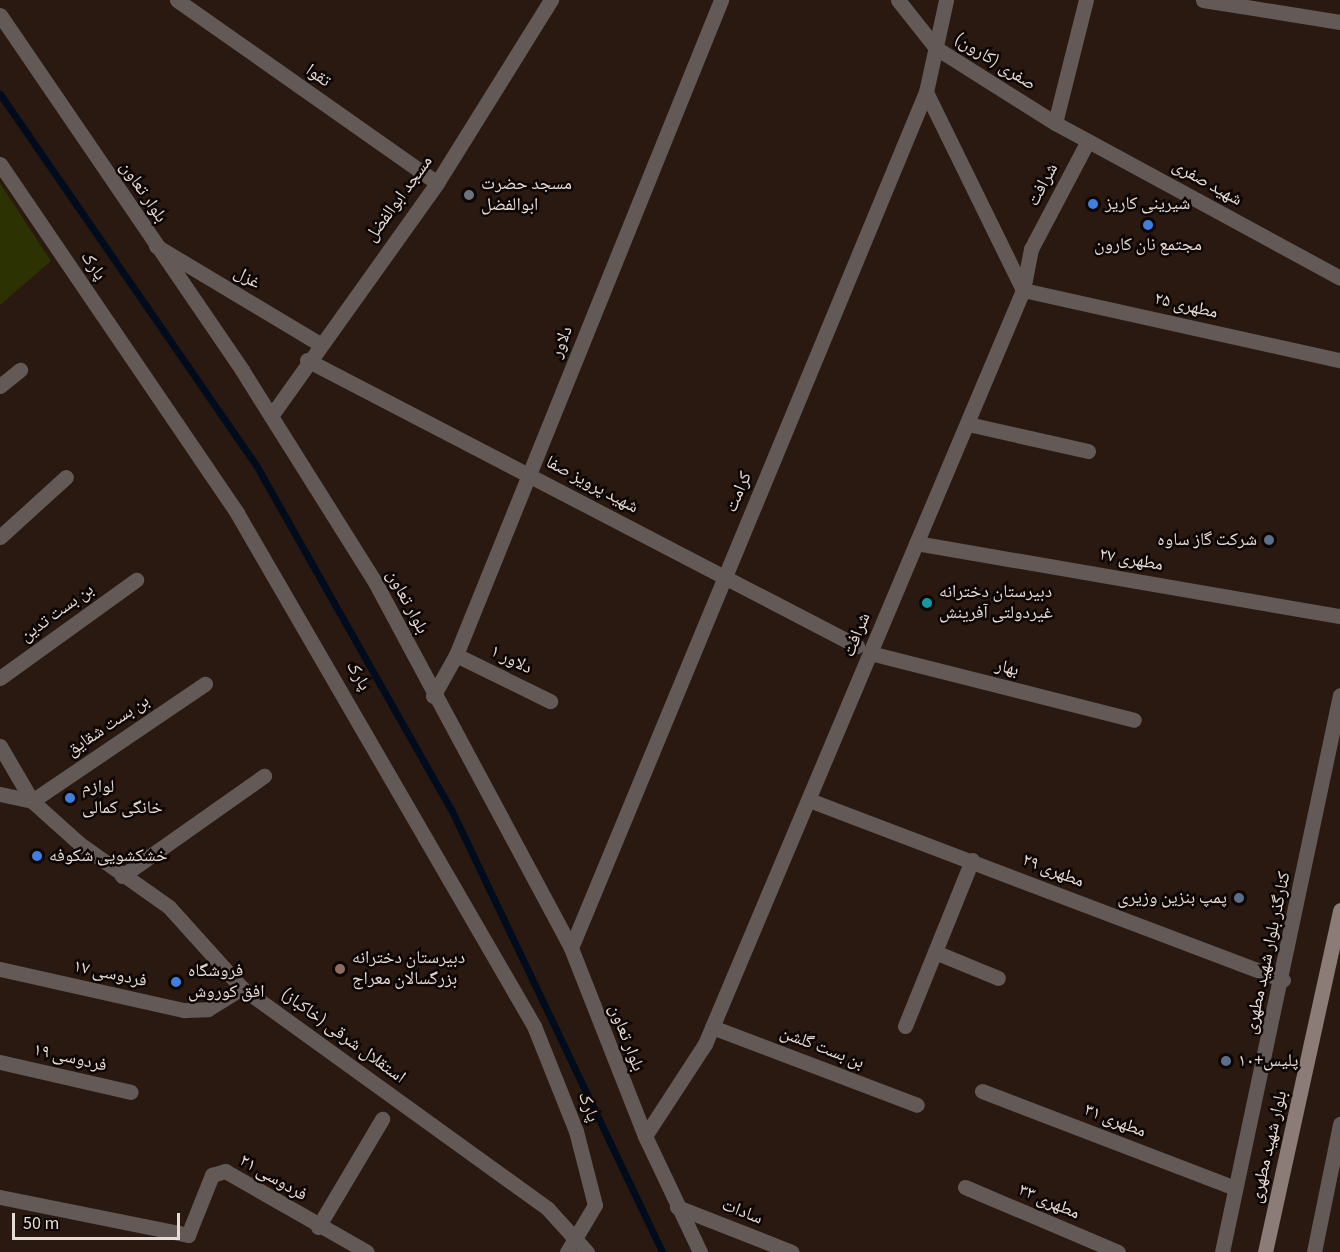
<!DOCTYPE html>
<html>
<head>
<meta charset="utf-8">
<style>
  body { margin:0 }
  #map { position:relative; width:1340px; height:1252px; overflow:hidden; background:#291911; font-family:"Source Sans 3","Noto Naskh Arabic",sans-serif }
  div>[style] { position:absolute }
  .green>* { inset:0; background:#2d3202 }
  .stream>* { height:7px; margin:-3.5px; padding:0 3.5px; transform-origin:3.5px; border-radius:3.5px; background:#000c1c }
  .minor>* { height:15px; margin:-7.5px; padding:0 7.5px; transform-origin:7.5px; border-radius:7.5px; background:#635a57 }
  .tertiary>* { height:15px; margin:-7.5px; padding:0 7.5px; transform-origin:7.5px; border-radius:7.5px; background:#635a57 }
  .secondary>* { height:15px; margin:-7.5px; padding:0 7.5px; transform-origin:7.5px; border-radius:7.5px; background:#8b7c78 }
  .dots>* { width:16px; height:16px; translate:-50% -50%; box-sizing:border-box; border:3px solid #0d0604; border-radius:50% }
  span { translate:-50% -50%; white-space:nowrap; text-align:center; line-height:1.15; -webkit-text-stroke:5px #0d0604; paint-order:stroke }
  .street-label { font-size:18px; color:#e6dbd5 }
  .poi-label { font-size:18px; color:#e6dbd5 }
  .left { translate:0 -50%; text-align:left }
  .right { translate:-100% -50%; text-align:right }
  .scale { position:absolute; left:12px; top:1213px; width:168px; height:27px; box-sizing:border-box; border:3px solid #e6dbd5; border-top:0; padding-left:8px; font-size:18px; line-height:21px; white-space:nowrap; color:#e6dbd5; -webkit-text-stroke:4px #0d0604; paint-order:stroke }
</style>
</head>
<body>
<div id="map">
  <div class="green">
    <div style="clip-path:polygon(0 183px,51px 261px,0 305px)"></div>
  </div>
  <div class="stream">
    <div style="left:0;top:94px;width:451px;rotate:55.4deg"></div>
    <div style="left:256px;top:465px;width:395px;rotate:60.5deg"></div>
    <div style="left:451px;top:809px;width:491px;rotate:64.5deg"></div>
  </div>
  <div class="minor">
    <div style="left:177px;top:0;width:318px;rotate:35.1deg"></div>
    <div style="left:898px;top:0;width:61px;rotate:51.6deg"></div>
    <div style="left:936px;top:48px;width:141px;rotate:32.2deg"></div>
    <div style="left:1055px;top:123px;width:324px;rotate:28.5deg"></div>
    <div style="left:1203px;top:0;width:139px;rotate:9.1deg"></div>
    <div style="left:926px;top:92px;width:220px;rotate:63.9deg"></div>
    <div style="left:1023px;top:290px;width:325px;rotate:12.5deg"></div>
    <div style="left:1055px;top:123px;width:127px;rotate:-75.9deg"></div>
    <div style="left:0;top:164px;width:422px;rotate:55.8deg"></div>
    <div style="left:237px;top:513px;width:593px;rotate:59.93deg"></div>
    <div style="left:534px;top:1026px;width:113px;rotate:68.2deg"></div>
    <div style="left:576px;top:1131px;width:76px;rotate:75.6deg"></div>
    <div style="left:595px;top:1205px;width:55px;rotate:120.8deg"></div>
    <div style="left:156px;top:246px;width:189px;rotate:30.9deg"></div>
    <div style="left:307px;top:360px;width:620px;rotate:27.47deg"></div>
    <div style="left:0;top:386px;width:26px;rotate:-39deg"></div>
    <div style="left:271px;top:416px;width:286px;rotate:-54.5deg"></div>
    <div style="left:437px;top:183px;width:216px;rotate:-58.1deg"></div>
    <div style="left:968px;top:424px;width:123px;rotate:12.7deg"></div>
    <div style="left:0;top:537px;width:89px;rotate:-42.3deg"></div>
    <div style="left:916px;top:543px;width:430px;rotate:9.8deg"></div>
    <div style="left:870px;top:653px;width:272px;rotate:14.2deg"></div>
    <div style="left:456px;top:655px;width:105px;rotate:26.1deg"></div>
    <div style="left:0;top:678px;width:168px;rotate:-35.8deg"></div>
    <div style="left:433px;top:696px;width:47px;rotate:-60.7deg"></div>
    <div style="left:456px;top:655px;width:707px;rotate:-67.97deg"></div>
    <div style="left:0;top:794px;width:33px;rotate:12deg"></div>
    <div style="left:32px;top:801px;width:209px;rotate:-34.1deg"></div>
    <div style="left:809px;top:800px;width:507px;rotate:20.79deg"></div>
    <div style="left:122px;top:876px;width:174px;rotate:-35.2deg"></div>
    <div style="left:571px;top:948px;width:927px;rotate:-67.48deg"></div>
    <div style="left:926px;top:92px;width:94px;rotate:-77.7deg"></div>
    <div style="left:935px;top:952px;width:68px;rotate:22.4deg"></div>
    <div style="left:0;top:969px;width:189px;rotate:12.6deg"></div>
    <div style="left:184px;top:1010px;width:24px;rotate:-2deg"></div>
    <div style="left:208px;top:1009px;width:40px;rotate:-32deg"></div>
    <div style="left:905px;top:1026px;width:179px;rotate:-68deg"></div>
    <div style="left:712px;top:1027px;width:219px;rotate:20.8deg"></div>
    <div style="left:0;top:1062px;width:134px;rotate:12.9deg"></div>
    <div style="left:982px;top:1091px;width:271px;rotate:21deg"></div>
    <div style="left:645px;top:1136px;width:110px;rotate:-56.9deg"></div>
    <div style="left:705px;top:1044px;width:818px;rotate:-67.13deg"></div>
    <div style="left:1023px;top:290px;width:42px;rotate:-79deg"></div>
    <div style="left:1031px;top:249px;width:122px;rotate:-62.2deg"></div>
    <div style="left:965px;top:1187px;width:166px;rotate:23deg"></div>
    <div style="left:0;top:1197px;width:192px;rotate:11.4deg"></div>
    <div style="left:188px;top:1235px;width:65px;rotate:-68.2deg"></div>
    <div style="left:212px;top:1175px;width:14px;rotate:-17deg"></div>
    <div style="left:225px;top:1171px;width:163px;rotate:29.7deg"></div>
    <div style="left:677px;top:1207px;width:123px;rotate:21.4deg"></div>
    <div style="left:318px;top:1227px;width:126px;rotate:-59.3deg"></div>
  </div>
  <div class="tertiary">
    <div style="left:0;top:15px;width:430px;rotate:55.7deg"></div>
    <div style="left:242px;top:370px;width:252px;rotate:57.9deg"></div>
    <div style="left:376px;top:584px;width:413px;rotate:61.8deg"></div>
    <div style="left:571px;top:948px;width:202px;rotate:68.5deg"></div>
    <div style="left:645px;top:1136px;width:128px;rotate:64.6deg"></div>
    <div style="left:0;top:746px;width:64px;rotate:59.8deg"></div>
    <div style="left:32px;top:801px;width:64px;rotate:41.9deg"></div>
    <div style="left:80px;top:844px;width:109px;rotate:35.3deg"></div>
    <div style="left:169px;top:907px;width:109px;rotate:48deg"></div>
    <div style="left:242px;top:988px;width:377px;rotate:35.8deg"></div>
    <div style="left:548px;top:1209px;width:58px;rotate:47.8deg"></div>
    <div style="left:1222px;top:1252px;width:569px;rotate:-78.04deg"></div>
    <div style="left:1314px;top:1252px;width:131px;rotate:-78.5deg"></div>
  </div>
  <div class="secondary">
    <div style="left:1265px;top:1252px;width:350px;rotate:-77.6deg"></div>
  </div>
  <div class="dots">
    <div style="left:469px;top:195px;background:#6b7280"></div>
    <div style="left:1093px;top:204px;background:#3f7fe0"></div>
    <div style="left:1148px;top:225px;background:#3f7fe0"></div>
    <div style="left:1269px;top:540px;background:#5c6f8a"></div>
    <div style="left:927px;top:603px;background:#0f9aa8"></div>
    <div style="left:70px;top:798px;background:#3f7fe0"></div>
    <div style="left:37px;top:856px;background:#3f7fe0"></div>
    <div style="left:1239px;top:898px;background:#5c6f8a"></div>
    <div style="left:340px;top:969px;background:#8d6e63"></div>
    <div style="left:176px;top:982px;background:#3f7fe0"></div>
    <div style="left:1226px;top:1061px;background:#5c6f8a"></div>
  </div>
  <div class="street-label">
    <span style="left:995px;top:62px;rotate:32deg">صفری (کارون)</span>
    <span style="left:318px;top:76px;rotate:35deg">تقوا</span>
    <span style="left:1207px;top:183px;rotate:29deg">شهید صفری</span>
    <span style="left:1043px;top:185px;rotate:-62deg">شرافت</span>
    <span style="left:143px;top:192px;rotate:56deg">بلوار تعاون</span>
    <span style="left:399px;top:199px;rotate:-54deg">مسجد ابوالفضل</span>
    <span style="left:93px;top:266px;rotate:56deg">پارک</span>
    <span style="left:247px;top:278px;rotate:31deg">غزل</span>
    <span style="left:1186px;top:306px;rotate:13deg">مطهری ۲۵</span>
    <span style="left:562px;top:342px;rotate:-68deg">دلاور</span>
    <span style="left:592px;top:485px;rotate:28deg">شهید پرویز صفا</span>
    <span style="left:739px;top:492px;rotate:-67deg">کرامت</span>
    <span style="left:1131px;top:560px;rotate:10deg">مطهری ۲۷</span>
    <span style="left:407px;top:602px;rotate:62deg">بلوار تعاون</span>
    <span style="left:57px;top:613px;rotate:-36deg">بن بست تدین</span>
    <span style="left:857px;top:635px;rotate:-68deg">شرافت</span>
    <span style="left:511px;top:660px;rotate:26deg">دلاور ۱</span>
    <span style="left:1007px;top:668px;rotate:14deg">بهار</span>
    <span style="left:358px;top:676px;rotate:60deg">پارک</span>
    <span style="left:108px;top:726px;rotate:-34deg">بن بست شقایق</span>
    <span style="left:1053px;top:871px;rotate:21deg">مطهری ۲۹</span>
    <span style="left:1268px;top:953px;rotate:-78deg">کنارگذر بلوار شهید مطهری</span>
    <span style="left:110px;top:974px;rotate:12deg">فردوسی ۱۷</span>
    <span style="left:343px;top:1036px;rotate:36deg">استقلال شرقی (خاکباز)</span>
    <span style="left:626px;top:1038px;rotate:69deg">بلوار تعاون</span>
    <span style="left:822px;top:1048px;rotate:21deg">بن بست گلشن</span>
    <span style="left:70px;top:1058px;rotate:13deg">فردوسی ۱۹</span>
    <span style="left:588px;top:1107px;rotate:70deg">پارک</span>
    <span style="left:1115px;top:1121px;rotate:21deg">مطهری ۳۱</span>
    <span style="left:1269px;top:1147px;rotate:-77deg">بلوار شهید مطهری</span>
    <span style="left:273px;top:1178px;rotate:30deg">فردوسی ۲۱</span>
    <span style="left:1049px;top:1202px;rotate:23deg">مطهری ۳۳</span>
    <span style="left:742px;top:1212px;rotate:21deg">سادات</span>
  </div>
  <div class="poi-label">
    <span class="left" style="left:481px;top:195px">مسجد حضرت<br>ابوالفضل</span>
    <span class="left" style="left:1105px;top:204px">شیرینی کاریز</span>
    <span style="left:1148px;top:245px">مجتمع نان کارون</span>
    <span class="right" style="left:1257px;top:540px">شرکت گاز ساوه</span>
    <span class="left" style="left:939px;top:603px">دبیرستان دخترانه<br>غیردولتی آفرینش</span>
    <span class="left" style="left:82px;top:798px">لوازم<br>خانگی کمالی</span>
    <span class="left" style="left:49px;top:856px">خشکشویی شکوفه</span>
    <span class="right" style="left:1227px;top:898px">پمپ بنزین وزیری</span>
    <span class="left" style="left:352px;top:969px">دبیرستان دخترانه<br>بزرگسالان معراج</span>
    <span class="left" style="left:188px;top:982px">فروشگاه<br>افق کوروش</span>
    <span class="left" style="left:1238px;top:1061px">پلیس+۱۰</span>
  </div>
  <div class="scale">50 m</div>
</div>
</body>
</html>
